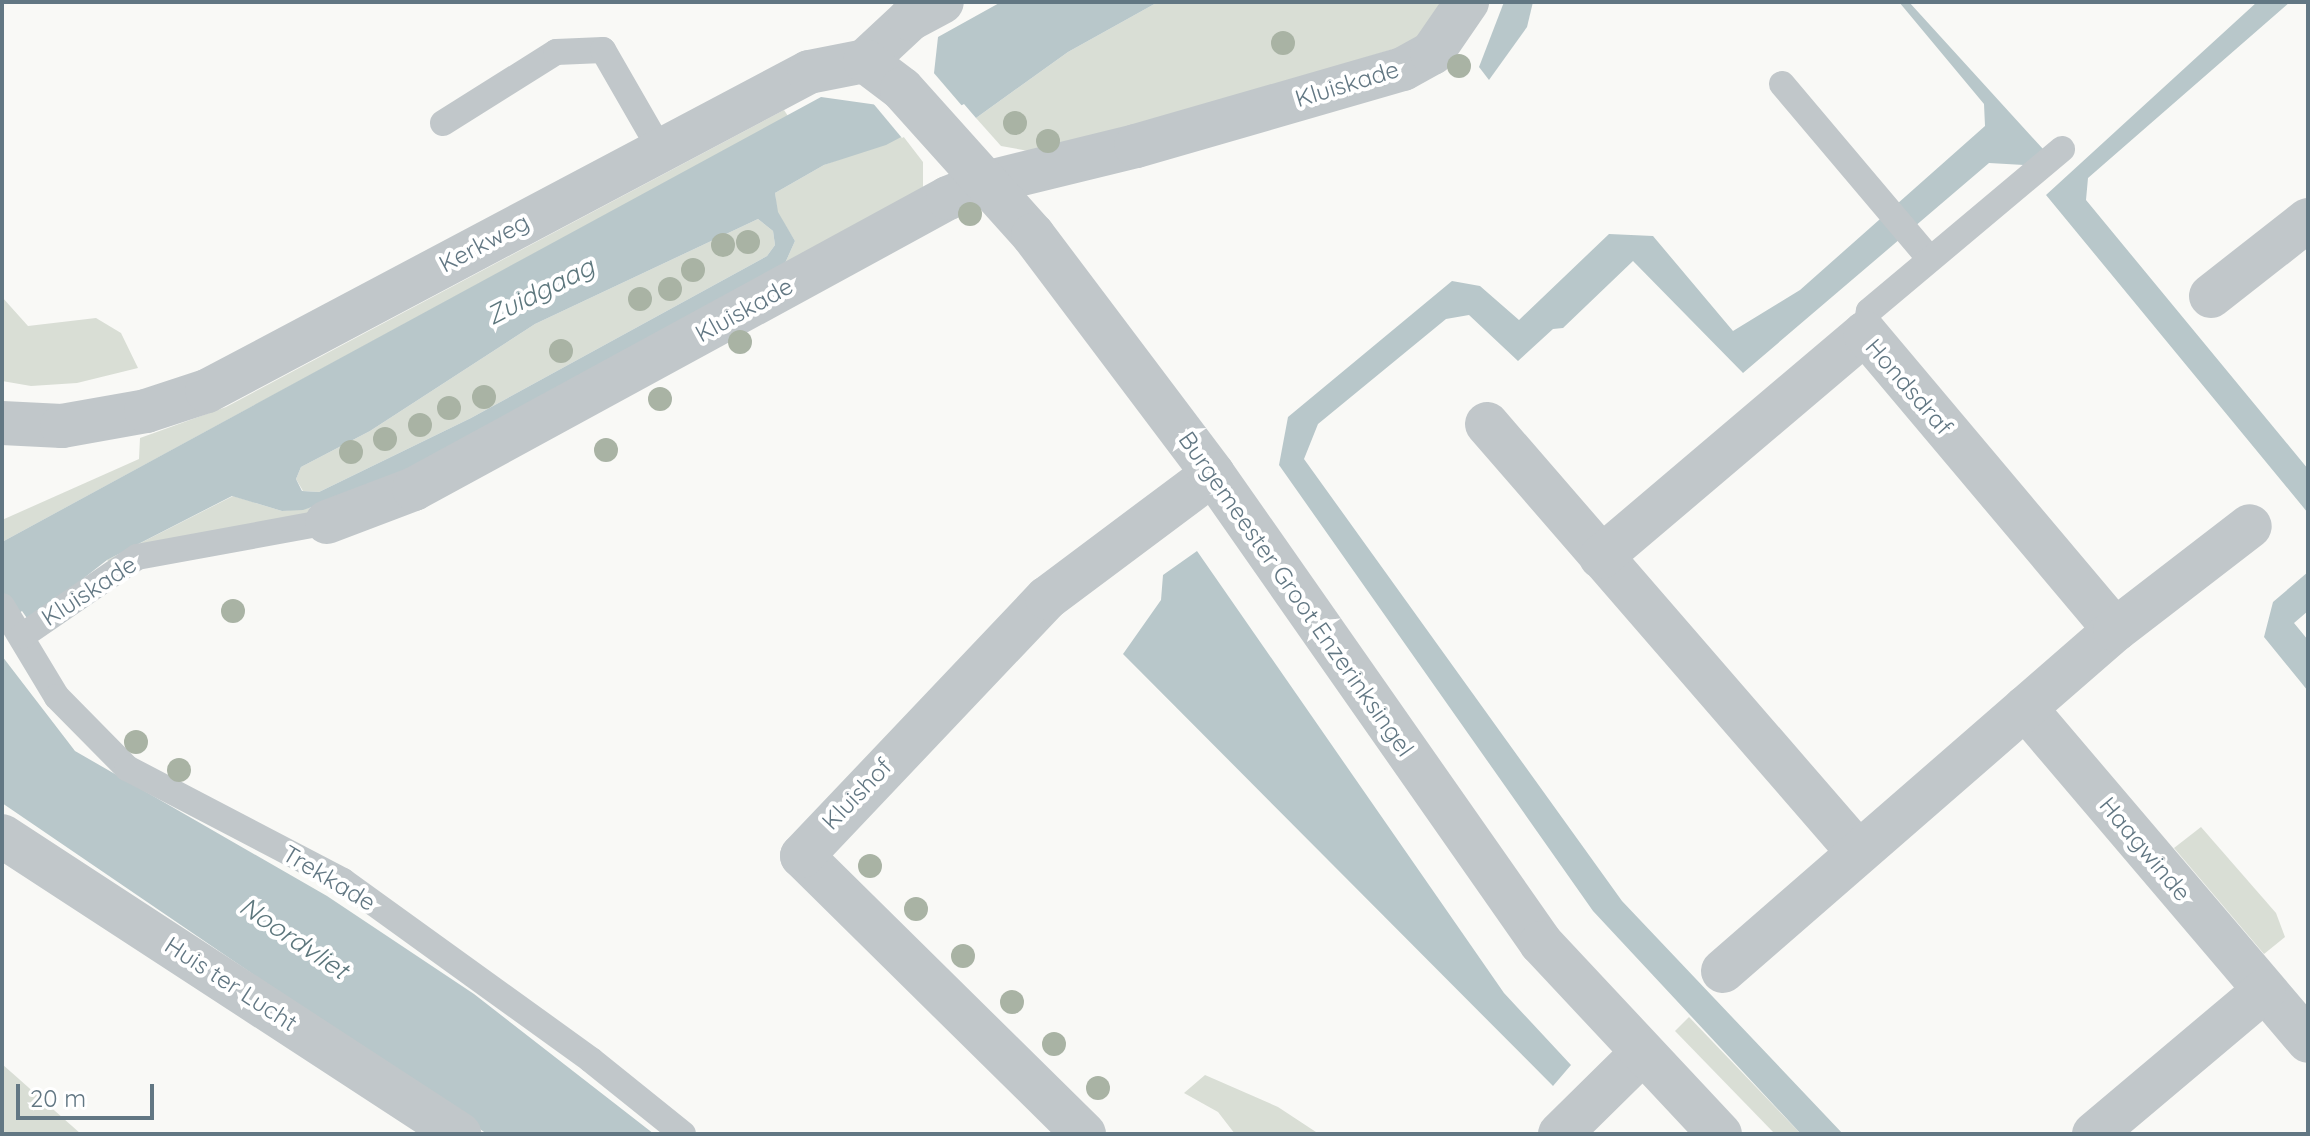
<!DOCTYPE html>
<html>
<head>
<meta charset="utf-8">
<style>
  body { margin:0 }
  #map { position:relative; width:2310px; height:1136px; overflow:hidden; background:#f9f9f6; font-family:Quicksand,sans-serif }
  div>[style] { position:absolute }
  .green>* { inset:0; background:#d9ded5 }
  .water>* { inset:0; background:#b8c7ca }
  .pier>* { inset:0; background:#f9f9f6 }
  .service>* { height:26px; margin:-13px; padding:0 13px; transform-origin:13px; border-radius:13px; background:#c1c7ca }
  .minor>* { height:44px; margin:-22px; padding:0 22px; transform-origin:22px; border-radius:22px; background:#c1c7ca }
  .tertiary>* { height:44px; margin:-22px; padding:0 22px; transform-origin:22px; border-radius:22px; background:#c1c7ca }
  .trees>* { width:24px; height:24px; margin:-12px; border-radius:50%; background:#a9b3a4 }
  span { translate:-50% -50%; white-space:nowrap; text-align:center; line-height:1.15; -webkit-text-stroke:8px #fff; paint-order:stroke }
  .street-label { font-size:24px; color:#627783 }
  .water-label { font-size:26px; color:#5d777d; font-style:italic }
  .frame { position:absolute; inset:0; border:4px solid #627783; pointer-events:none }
  .scale { position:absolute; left:16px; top:1084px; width:138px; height:36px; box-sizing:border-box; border:4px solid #627783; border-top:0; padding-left:10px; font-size:24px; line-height:28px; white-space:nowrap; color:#627783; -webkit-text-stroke:6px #fff; paint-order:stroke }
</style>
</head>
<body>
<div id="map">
  <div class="green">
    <div style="clip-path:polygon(1158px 2px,1456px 2px,1427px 39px,1045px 154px,1001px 146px,976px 118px,1068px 52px)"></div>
    <div style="clip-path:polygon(784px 110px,788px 116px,2px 542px,2px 520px,139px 459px,140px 438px,226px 407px)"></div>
    <div style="clip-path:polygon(903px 136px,923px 162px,923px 200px,768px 289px,351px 503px,299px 522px,214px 531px,154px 546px,113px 566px,107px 560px,233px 496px,282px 511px,327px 506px,579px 381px,782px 270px,795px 241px,777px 212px,775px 193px,824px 165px)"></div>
    <div style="clip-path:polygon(758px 219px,773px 231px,775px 245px,767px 256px,471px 418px,319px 492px,303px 491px,296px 479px,301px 467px,370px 431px,535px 324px)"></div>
    <div style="clip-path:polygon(2px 297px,28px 326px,96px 318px,121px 333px,138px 368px,77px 383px,31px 386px,2px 381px)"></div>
    <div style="clip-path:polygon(2201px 827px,2276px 913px,2285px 937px,2264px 954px,2174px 848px)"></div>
    <div style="clip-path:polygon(1689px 1017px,1801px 1134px,1775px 1134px,1675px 1031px)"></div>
    <div style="clip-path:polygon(2px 1064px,81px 1134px,2px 1134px)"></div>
    <div style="clip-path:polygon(1205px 1075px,1278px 1107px,1319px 1134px,1235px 1134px,1218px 1112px,1184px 1093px)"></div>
  </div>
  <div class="water">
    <div style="clip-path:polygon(evenodd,1001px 2px,1158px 2px,1068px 52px,976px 118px,964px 104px,886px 145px,824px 165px,775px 193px,778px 212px,795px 241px,782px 270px,376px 486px,303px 510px,282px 511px,232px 496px,107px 560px,29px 621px,22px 611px,2px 625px,2px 542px,821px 97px,878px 105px,934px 73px,938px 37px,1001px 2px,758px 219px,773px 231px,775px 245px,767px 256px,471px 418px,319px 492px,302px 491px,296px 479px,301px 467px,370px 431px,535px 324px,758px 219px)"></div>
    <div style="clip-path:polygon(1504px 2px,1533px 2px,1527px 27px,1489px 80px,1479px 67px)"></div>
    <div style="clip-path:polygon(1899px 2px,1909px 2px,2043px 149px,2024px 165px,1989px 163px,1743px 373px,1633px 261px,1563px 328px,1553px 329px,1518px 361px,1469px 315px,1446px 319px,1318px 424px,1304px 459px,1622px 901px,1843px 1134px,1801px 1134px,1593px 911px,1279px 465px,1288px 417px,1452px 281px,1480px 286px,1519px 320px,1609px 234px,1653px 236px,1733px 331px,1800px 290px,1985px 126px,1984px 104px)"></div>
    <div style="clip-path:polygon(2257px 2px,2290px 2px,2088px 178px,2086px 200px,2308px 469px,2308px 513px,2046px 195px)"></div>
    <div style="clip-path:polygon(1197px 551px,1504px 993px,1571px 1065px,1553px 1086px,1123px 654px,1161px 600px,1163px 575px)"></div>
    <div style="clip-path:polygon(2308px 572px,2308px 611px,2294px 623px,2308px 640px,2308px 691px,2264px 637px,2273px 602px)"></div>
    <div style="clip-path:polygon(2px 656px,75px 751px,327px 896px,474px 994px,654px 1134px,487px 1134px,2px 803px)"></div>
  </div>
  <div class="pier">
    <div style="clip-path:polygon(933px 72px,963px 107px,902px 138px,872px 102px)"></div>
  </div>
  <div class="service">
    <div style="left:1782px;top:84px;width:229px;rotate:49.8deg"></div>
    <div style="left:443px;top:123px;width:133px;rotate:-32.1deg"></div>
    <div style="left:556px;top:52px;width:47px;rotate:-2.4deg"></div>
    <div style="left:603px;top:50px;width:114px;rotate:60.1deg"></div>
    <div style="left:1865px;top:333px;width:22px;rotate:-80deg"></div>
    <div style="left:1869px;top:311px;width:252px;rotate:-40deg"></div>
    <div style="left:2px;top:606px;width:106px;rotate:58.9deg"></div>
    <div style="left:57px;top:697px;width:100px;rotate:45.4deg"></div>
    <div style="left:127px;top:768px;width:244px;rotate:27.6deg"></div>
    <div style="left:343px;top:881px;width:306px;rotate:35.8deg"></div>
    <div style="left:591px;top:1060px;width:118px;rotate:38.8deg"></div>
    <div style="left:22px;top:636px;width:140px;rotate:-34.5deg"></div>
    <div style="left:137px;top:557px;width:193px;rotate:-10.4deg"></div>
  </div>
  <div class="minor">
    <div style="left:865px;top:61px;width:62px;rotate:-43deg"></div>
    <div style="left:910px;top:19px;width:36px;rotate:-28deg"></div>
    <div style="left:2211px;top:296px;width:123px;rotate:-38.1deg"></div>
    <div style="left:1487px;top:424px;width:566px;rotate:49.08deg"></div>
    <div style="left:327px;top:522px;width:93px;rotate:-20.8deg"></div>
    <div style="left:414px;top:489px;width:608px;rotate:-28.59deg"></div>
    <div style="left:948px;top:198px;width:40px;rotate:-22deg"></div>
    <div style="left:985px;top:183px;width:155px;rotate:-13.8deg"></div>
    <div style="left:1136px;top:146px;width:278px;rotate:-16.1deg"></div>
    <div style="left:1403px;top:69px;width:33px;rotate:-29deg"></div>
    <div style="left:1432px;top:53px;width:62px;rotate:-55.5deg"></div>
    <div style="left:1601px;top:557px;width:346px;rotate:-40.3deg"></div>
    <div style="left:1865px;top:333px;width:388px;rotate:49.9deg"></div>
    <div style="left:2025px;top:708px;width:437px;rotate:49.6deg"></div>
    <div style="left:2px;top:836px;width:546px;rotate:33.11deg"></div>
    <div style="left:1723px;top:971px;width:520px;rotate:-41.02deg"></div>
    <div style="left:2115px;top:630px;width:170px;rotate:-37.6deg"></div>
    <div style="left:1084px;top:1134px;width:396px;rotate:-135.4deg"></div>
    <div style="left:802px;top:856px;width:356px;rotate:-46.5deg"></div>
    <div style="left:1047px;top:598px;width:207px;rotate:-36.8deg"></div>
    <div style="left:1560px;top:1134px;width:115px;rotate:-44.6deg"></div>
    <div style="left:2094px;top:1134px;width:222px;rotate:-40.1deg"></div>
  </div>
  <div class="tertiary">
    <div style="left:2px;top:423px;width:60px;rotate:2.9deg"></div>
    <div style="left:62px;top:426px;width:85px;rotate:-10.1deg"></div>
    <div style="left:146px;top:411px;width:64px;rotate:-18.2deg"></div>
    <div style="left:207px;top:391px;width:681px;rotate:-27.92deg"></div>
    <div style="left:809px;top:72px;width:57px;rotate:-11.1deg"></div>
    <div style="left:865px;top:61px;width:46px;rotate:37.1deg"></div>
    <div style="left:902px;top:89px;width:196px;rotate:48.1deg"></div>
    <div style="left:1033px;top:235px;width:299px;rotate:53deg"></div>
    <div style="left:1213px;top:474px;width:572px;rotate:55.03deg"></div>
    <div style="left:1541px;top:943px;width:262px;rotate:46.9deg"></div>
  </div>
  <div class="trees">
    <div style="left:1283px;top:43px"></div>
    <div style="left:1459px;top:66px"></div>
    <div style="left:1015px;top:123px"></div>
    <div style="left:1048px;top:141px"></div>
    <div style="left:970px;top:214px"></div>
    <div style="left:748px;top:242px"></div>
    <div style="left:723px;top:245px"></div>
    <div style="left:693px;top:270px"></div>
    <div style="left:670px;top:289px"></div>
    <div style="left:640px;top:299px"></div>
    <div style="left:740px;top:342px"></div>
    <div style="left:561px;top:351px"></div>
    <div style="left:484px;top:397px"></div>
    <div style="left:660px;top:399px"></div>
    <div style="left:449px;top:408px"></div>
    <div style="left:420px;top:425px"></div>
    <div style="left:385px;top:439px"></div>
    <div style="left:606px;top:450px"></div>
    <div style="left:351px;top:452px"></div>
    <div style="left:233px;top:611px"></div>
    <div style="left:136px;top:742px"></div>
    <div style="left:179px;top:770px"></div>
    <div style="left:870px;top:866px"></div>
    <div style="left:916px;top:909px"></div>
    <div style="left:963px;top:956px"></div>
    <div style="left:1012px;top:1002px"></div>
    <div style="left:1054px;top:1044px"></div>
    <div style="left:1098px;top:1088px"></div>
  </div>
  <div class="street-label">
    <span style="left:1347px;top:84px;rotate:-17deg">Kluiskade</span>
    <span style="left:484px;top:243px;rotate:-28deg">Kerkweg</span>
    <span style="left:744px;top:310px;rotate:-29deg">Kluiskade</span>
    <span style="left:1909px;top:387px;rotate:49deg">Hondsdraf</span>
    <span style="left:89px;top:591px;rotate:-33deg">Kluiskade</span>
    <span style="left:1296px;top:594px;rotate:55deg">Burgemeester Groot Enzerinksingel</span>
    <span style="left:857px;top:794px;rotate:-46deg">Kluishof</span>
    <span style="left:2145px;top:849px;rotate:50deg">Haagwinde</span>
    <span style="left:329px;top:878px;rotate:31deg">Trekkade</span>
    <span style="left:231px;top:984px;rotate:33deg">Huis ter Lucht</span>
  </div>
  <div class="water-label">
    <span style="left:540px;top:291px;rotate:-27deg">Zuidgaag</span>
    <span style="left:294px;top:938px;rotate:34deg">Noordvliet</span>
  </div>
  <div class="frame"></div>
  <div class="scale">20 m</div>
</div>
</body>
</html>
